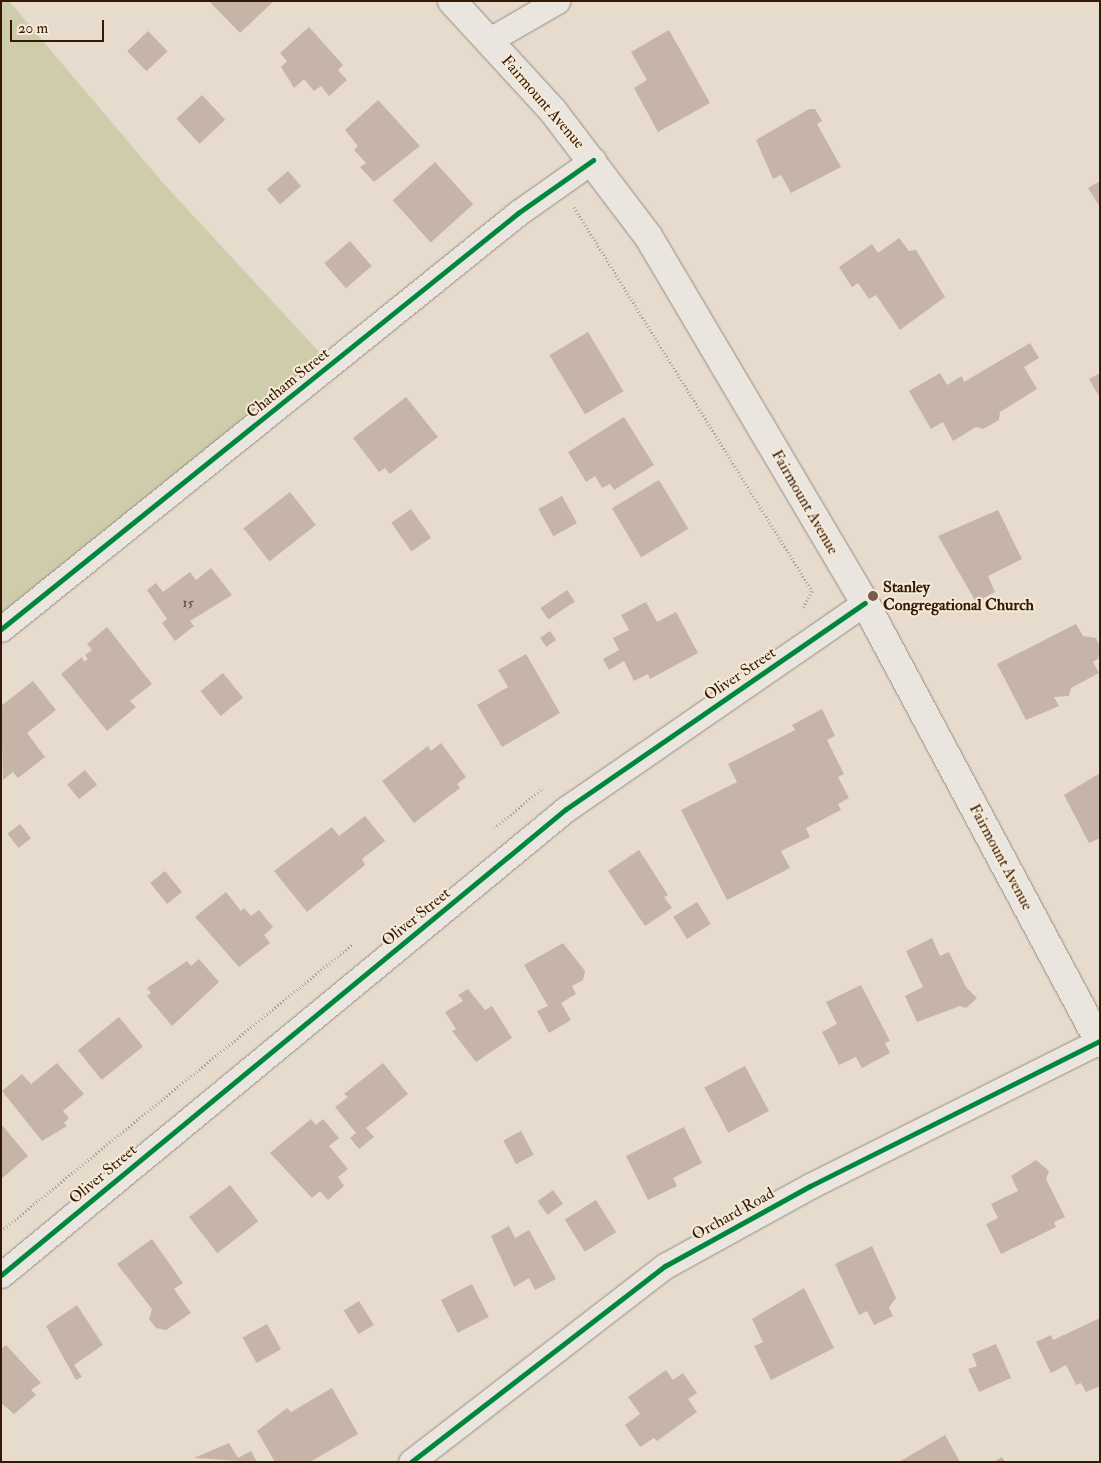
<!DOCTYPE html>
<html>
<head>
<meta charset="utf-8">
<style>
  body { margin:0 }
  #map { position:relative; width:1101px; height:1463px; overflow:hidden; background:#e6dbcc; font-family:"IM FELL Double Pica",serif }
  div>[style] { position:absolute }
  .green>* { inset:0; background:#cfccac }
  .building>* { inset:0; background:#c7b4a8; transform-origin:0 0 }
  .path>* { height:3px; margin-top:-1.5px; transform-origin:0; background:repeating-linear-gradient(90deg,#a8a098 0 1px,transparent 0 3.5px) }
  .roads { filter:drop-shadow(0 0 1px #968c81) drop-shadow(0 0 1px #968c81) }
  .street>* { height:25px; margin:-12.5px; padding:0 12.5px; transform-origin:12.5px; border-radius:12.5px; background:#eae5de }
  .secondary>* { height:28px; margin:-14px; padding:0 14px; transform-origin:14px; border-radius:14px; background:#eae5de }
  .cycleway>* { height:5px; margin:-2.5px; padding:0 2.5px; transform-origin:2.5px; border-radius:2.5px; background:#00873e }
  .dots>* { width:14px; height:14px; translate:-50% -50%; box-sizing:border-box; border:2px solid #f5ead7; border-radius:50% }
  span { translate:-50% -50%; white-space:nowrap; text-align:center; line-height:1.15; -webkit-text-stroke:4px #f5ead7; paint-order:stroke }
  .number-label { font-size:14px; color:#5a402e }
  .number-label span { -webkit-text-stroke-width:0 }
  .street-label { font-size:16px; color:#361905 }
  .poi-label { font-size:16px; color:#361905; font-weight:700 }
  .left { translate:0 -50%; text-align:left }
  .frame { position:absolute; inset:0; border:2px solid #361905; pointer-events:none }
  .scale { position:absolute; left:10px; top:20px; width:94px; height:22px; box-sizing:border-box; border:2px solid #361905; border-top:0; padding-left:6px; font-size:15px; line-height:18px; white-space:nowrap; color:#361905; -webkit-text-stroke:4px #f5ead7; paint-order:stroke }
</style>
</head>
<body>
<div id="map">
  <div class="green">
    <div style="clip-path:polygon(1px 1px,9px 1px,164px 184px,334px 368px,1px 628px)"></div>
  </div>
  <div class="building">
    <div style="clip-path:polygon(209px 1px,274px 1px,240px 33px)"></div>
    <div style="clip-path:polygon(309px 27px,343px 65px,338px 70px,347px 80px,329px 96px,321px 86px,314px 91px,304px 79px,294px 88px,281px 67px,287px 61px,280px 53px)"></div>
    <div style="clip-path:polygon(669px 30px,710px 103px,658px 132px,634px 88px,647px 80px,631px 52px)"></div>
    <div style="left:148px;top:31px;width:28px;height:29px;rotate:46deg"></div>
    <div style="left:202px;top:95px;width:34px;height:35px;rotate:47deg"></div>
    <div style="clip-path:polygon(378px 100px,420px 146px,374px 182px,360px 167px,366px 163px,354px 150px,358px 146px,345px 130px)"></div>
    <div style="clip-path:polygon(809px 109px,815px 109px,822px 121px,817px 124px,841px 167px,791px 193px,781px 175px,773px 179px,756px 140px)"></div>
    <div style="left:435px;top:162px;width:57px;height:57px;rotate:48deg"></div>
    <div style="left:288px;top:171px;width:20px;height:28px;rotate:49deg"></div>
    <div style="clip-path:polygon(1100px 181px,1100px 207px,1088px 188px)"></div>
    <div style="clip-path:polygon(899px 238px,909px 251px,916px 250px,945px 297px,900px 330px,876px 295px,869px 299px,858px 283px,852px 287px,839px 267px,872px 244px,878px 253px)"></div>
    <div style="left:350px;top:241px;width:33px;height:34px;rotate:49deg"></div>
    <div style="left:588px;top:332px;width:69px;height:45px;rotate:59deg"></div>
    <div style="clip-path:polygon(1030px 343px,1039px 358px,1024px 367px,1037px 389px,1000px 412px,999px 420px,983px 429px,976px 427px,953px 441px,943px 422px,931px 429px,909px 391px,940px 373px,947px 385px,962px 376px,964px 382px)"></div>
    <div style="clip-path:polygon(1100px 373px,1100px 398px,1089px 379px)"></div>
    <div style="clip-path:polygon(406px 397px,438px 437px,390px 474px,385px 468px,379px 472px,353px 438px)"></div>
    <div style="clip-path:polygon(624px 417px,654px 465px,614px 490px,610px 484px,602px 488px,595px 476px,586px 482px,568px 452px)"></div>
    <div style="left:659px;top:480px;width:57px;height:55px;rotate:59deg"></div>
    <div style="left:290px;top:492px;width:42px;height:59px;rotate:52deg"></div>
    <div style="left:562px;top:496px;width:31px;height:27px;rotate:61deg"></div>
    <div style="left:411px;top:509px;width:35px;height:24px;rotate:55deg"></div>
    <div style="clip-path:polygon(998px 510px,1022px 559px,988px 576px,995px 592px,976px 602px,938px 536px)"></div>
    <div style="clip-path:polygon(211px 568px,232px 595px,190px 621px,194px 626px,175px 641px,162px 623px,167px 619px,147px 590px,156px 583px,163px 592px,190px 572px,196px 580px)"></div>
    <div style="left:567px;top:590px;width:14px;height:32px;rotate:56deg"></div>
    <div style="clip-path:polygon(646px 602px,657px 622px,676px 612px,698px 653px,650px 679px,648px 674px,634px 681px,624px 661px,609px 670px,603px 659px,619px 650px,613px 638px,629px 630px,621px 615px)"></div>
    <div style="clip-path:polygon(1076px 624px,1083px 636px,1096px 638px,1100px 647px,1098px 659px,1093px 662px,1099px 673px,1071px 688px,1069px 696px,1054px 697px,1059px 706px,1026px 720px,997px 664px)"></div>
    <div style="clip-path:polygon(107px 627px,152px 684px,130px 701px,136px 707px,107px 731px,61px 674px,82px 657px,84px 662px,88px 659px,85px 655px,92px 650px,87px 644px)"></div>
    <div style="left:550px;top:631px;width:11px;height:12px;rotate:56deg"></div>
    <div style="clip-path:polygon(526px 654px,560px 713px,502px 747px,477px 705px,508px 687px,498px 670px)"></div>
    <div style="left:223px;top:673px;width:32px;height:29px;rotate:51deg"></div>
    <div style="clip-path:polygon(33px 681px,56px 710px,27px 733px,45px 757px,18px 778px,13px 772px,3px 780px,1px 706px)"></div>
    <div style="clip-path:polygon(822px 709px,835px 736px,827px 740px,844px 774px,838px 777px,849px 798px,838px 804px,841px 810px,806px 828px,810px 837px,781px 851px,790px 868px,727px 900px,681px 810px,737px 782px,728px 764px,795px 730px,792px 725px)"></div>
    <div style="clip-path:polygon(441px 743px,466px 777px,457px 784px,460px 788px,414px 823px,382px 781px,428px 746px,431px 751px)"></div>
    <div style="left:85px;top:770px;width:19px;height:23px;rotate:51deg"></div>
    <div style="clip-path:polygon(1100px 773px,1100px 838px,1089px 843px,1064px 795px)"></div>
    <div style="clip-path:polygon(365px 816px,385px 841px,362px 859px,365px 865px,307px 912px,274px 871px,332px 827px,339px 836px)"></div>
    <div style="left:20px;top:824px;width:18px;height:16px;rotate:52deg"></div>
    <div style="clip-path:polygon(639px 850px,668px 895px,664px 897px,672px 908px,645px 926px,608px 871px)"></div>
    <div style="left:165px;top:871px;width:27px;height:19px;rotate:51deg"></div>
    <div style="clip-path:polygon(226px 892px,241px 911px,244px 908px,251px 916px,259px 910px,273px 927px,264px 935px,270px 943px,239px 967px,195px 917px)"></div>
    <div style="left:697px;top:902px;width:26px;height:28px;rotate:58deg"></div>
    <div style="clip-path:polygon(932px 938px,940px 956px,949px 952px,966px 987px,977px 998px,966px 1008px,960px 1006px,917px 1022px,905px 996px,923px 987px,906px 951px)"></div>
    <div style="clip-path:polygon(563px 943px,585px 971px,583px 980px,572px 986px,576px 994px,561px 1003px,571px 1020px,549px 1033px,537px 1011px,548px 1006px,524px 965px)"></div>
    <div style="clip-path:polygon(199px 959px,219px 982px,172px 1026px,147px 996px,151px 993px,147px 988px,187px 961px,191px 966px)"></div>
    <div style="clip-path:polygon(861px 985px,890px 1041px,885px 1043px,890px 1053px,862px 1068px,856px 1057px,839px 1065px,822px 1032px,837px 1024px,826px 1002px)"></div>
    <div style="clip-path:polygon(468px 989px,485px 1010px,492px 1006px,512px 1038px,476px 1062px,452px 1031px,456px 1029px,445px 1012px,463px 1001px,458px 995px)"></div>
    <div style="left:119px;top:1017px;width:38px;height:53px;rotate:51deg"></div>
    <div style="clip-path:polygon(57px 1063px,84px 1094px,63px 1111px,69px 1118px,64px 1123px,67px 1126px,42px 1141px,2px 1091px,22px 1074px,31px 1084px)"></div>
    <div style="clip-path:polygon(383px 1063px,408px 1094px,366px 1128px,374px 1137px,359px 1149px,350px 1138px,356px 1133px,335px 1107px,348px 1097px,344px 1094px)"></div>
    <div style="left:745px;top:1066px;width:51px;height:46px;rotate:62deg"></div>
    <div style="clip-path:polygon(311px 1119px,316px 1125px,323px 1119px,339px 1138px,329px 1146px,348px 1169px,338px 1177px,344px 1186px,328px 1200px,320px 1191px,312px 1198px,270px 1153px)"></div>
    <div style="clip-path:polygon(1px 1124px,28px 1156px,1px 1179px)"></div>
    <div style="clip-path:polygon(684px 1127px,702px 1163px,673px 1178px,677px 1186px,648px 1200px,626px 1156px)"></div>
    <div style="left:521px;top:1131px;width:27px;height:20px;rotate:62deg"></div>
    <div style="clip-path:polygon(1036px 1160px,1049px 1171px,1046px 1179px,1065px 1217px,1054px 1222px,1056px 1227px,1001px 1254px,986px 1224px,998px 1218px,991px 1204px,1018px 1191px,1011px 1176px)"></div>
    <div style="left:230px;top:1185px;width:46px;height:52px;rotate:52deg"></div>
    <div style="left:553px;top:1190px;width:17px;height:19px;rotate:54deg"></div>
    <div style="left:596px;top:1200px;width:38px;height:37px;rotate:58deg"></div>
    <div style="clip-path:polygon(509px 1226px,515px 1238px,529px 1230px,556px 1279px,535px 1290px,529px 1278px,514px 1287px,491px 1236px)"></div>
    <div style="clip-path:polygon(152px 1239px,183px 1283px,174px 1289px,191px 1313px,166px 1330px,156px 1328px,149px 1319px,152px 1309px,117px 1264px)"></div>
    <div style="clip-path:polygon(872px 1246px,896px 1298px,889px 1307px,893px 1316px,874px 1325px,867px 1311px,859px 1315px,835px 1264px)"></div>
    <div style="left:472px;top:1284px;width:37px;height:35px;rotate:63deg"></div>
    <div style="clip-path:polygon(804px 1288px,834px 1348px,771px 1380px,754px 1346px,763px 1342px,752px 1319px)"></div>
    <div style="left:359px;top:1301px;width:28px;height:18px;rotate:58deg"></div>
    <div style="clip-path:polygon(77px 1305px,103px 1345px,74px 1365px,82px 1377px,76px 1380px,46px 1326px)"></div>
    <div style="clip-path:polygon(1100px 1318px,1100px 1386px,1086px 1392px,1081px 1383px,1076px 1385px,1066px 1365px,1051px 1373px,1036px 1342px,1051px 1335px,1053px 1340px)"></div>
    <div style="left:267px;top:1324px;width:29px;height:28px;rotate:61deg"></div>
    <div style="clip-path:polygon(996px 1344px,1011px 1378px,979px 1392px,968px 1369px,977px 1366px,972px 1354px)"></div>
    <div style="clip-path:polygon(6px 1345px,41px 1383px,31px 1390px,36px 1395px,14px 1414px,1px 1403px,1px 1349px)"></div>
    <div style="clip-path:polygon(666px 1370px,673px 1380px,683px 1373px,697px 1393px,688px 1399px,697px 1412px,657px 1441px,654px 1438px,640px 1447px,625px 1425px,640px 1414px,628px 1397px)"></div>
    <div style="clip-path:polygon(332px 1388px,358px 1434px,310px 1462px,275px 1462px,257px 1431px,287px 1408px,291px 1412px)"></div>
    <div style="clip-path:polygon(945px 1435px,960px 1462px,899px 1462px)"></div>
    <div style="clip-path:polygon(229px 1443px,238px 1458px,251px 1451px,257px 1462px,194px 1458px)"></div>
    <div style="clip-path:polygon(1002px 1457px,1005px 1462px,994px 1462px)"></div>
  </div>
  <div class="path">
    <div style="left:574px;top:207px;width:452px;rotate:58.2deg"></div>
    <div style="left:812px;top:591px;width:21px;rotate:118deg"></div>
    <div style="left:494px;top:828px;width:63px;rotate:-39.2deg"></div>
    <div style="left:1px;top:1231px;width:453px;rotate:-39.2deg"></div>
  </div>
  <div class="roads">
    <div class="street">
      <div style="left:488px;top:41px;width:80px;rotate:-30.1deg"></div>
      <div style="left:1px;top:629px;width:664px;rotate:-38.82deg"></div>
      <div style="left:518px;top:213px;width:92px;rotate:-35.2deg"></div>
      <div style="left:1px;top:1275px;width:732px;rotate:-39.52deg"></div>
      <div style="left:566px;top:809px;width:363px;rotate:-34.6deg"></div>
      <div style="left:411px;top:1462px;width:321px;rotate:-37.7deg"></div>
      <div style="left:665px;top:1266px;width:166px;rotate:-28.9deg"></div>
      <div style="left:810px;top:1186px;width:323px;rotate:-26.6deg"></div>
    </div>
    <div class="secondary">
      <div style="left:452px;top:1px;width:149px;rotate:47.4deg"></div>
      <div style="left:553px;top:111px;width:157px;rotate:52.8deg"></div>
      <div style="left:648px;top:236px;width:426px;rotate:59.4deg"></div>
      <div style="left:865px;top:603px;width:499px;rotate:61.9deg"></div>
    </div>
  </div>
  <div class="cycleway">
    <div style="left:1px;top:629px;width:664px;rotate:-38.82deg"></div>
    <div style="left:518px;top:213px;width:92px;rotate:-35.2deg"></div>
    <div style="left:1px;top:1275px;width:732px;rotate:-39.52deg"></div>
    <div style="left:566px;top:809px;width:363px;rotate:-34.6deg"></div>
    <div style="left:411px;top:1462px;width:321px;rotate:-37.7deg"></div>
    <div style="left:665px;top:1266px;width:166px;rotate:-28.9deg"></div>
    <div style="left:810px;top:1186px;width:323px;rotate:-26.6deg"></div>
  </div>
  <div class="dots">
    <div style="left:873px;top:596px;background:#745d4b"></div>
  </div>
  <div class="number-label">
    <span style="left:188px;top:603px">15</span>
  </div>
  <div class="street-label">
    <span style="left:543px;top:102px;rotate:49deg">Fairmount Avenue</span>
    <span style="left:288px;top:383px;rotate:-39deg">Chatham Street</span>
    <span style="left:805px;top:502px;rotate:60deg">Fairmount Avenue</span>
    <span style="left:740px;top:674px;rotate:-34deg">Oliver Street</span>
    <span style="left:1001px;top:857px;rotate:62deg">Fairmount Avenue</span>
    <span style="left:416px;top:917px;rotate:-39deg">Oliver Street</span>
    <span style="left:103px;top:1174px;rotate:-40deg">Oliver Street</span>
    <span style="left:733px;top:1214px;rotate:-29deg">Orchard Road</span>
  </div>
  <div class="poi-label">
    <span class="left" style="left:883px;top:596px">Stanley<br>Congregational Church</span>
  </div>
  <div class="frame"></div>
  <div class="scale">20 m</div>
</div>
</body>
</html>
